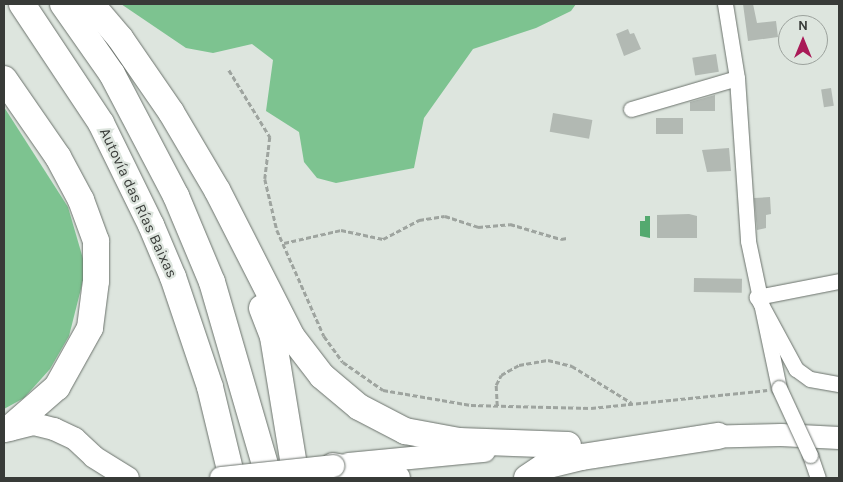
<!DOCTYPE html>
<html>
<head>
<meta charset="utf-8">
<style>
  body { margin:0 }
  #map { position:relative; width:843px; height:482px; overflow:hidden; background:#dde5de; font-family:Karla,sans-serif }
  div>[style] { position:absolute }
  .green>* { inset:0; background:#7dc390 }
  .water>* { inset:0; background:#54a96f }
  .building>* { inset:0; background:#b2b9b3; transform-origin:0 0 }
  .path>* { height:2.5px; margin-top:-1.25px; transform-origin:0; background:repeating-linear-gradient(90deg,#9ea49f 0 5px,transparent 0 7.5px) }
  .roads { filter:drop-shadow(0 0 1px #6b726c) drop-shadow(0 0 1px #6b726c) }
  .street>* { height:15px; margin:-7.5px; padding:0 7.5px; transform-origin:7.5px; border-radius:7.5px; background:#fff }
  .primary>* { height:22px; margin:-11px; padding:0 11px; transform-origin:11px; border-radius:11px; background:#fff }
  .highway>* { height:26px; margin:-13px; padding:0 13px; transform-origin:13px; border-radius:13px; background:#fff }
  .bridges { filter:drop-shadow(0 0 1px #6b726c) drop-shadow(0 0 1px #6b726c) }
  .street-bridge>* { height:15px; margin:-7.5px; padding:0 7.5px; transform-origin:7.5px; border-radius:7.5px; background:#fff }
  .primary-bridge>* { height:22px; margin:-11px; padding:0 11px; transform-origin:11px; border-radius:11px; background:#fff }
  span { translate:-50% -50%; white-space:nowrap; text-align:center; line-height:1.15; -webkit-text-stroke:4.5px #dde5de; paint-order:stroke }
  .street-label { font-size:15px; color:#383b38 }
  .frame { position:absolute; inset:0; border:5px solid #383b38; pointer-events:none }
  .north { position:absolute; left:778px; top:15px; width:50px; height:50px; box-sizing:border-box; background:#dde5de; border:1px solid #9ba19c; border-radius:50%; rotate:0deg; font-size:14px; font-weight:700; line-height:20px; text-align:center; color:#383b38 }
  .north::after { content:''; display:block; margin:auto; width:18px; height:22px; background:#a91a57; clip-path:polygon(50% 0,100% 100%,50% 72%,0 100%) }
</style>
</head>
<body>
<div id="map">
  <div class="green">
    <div style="clip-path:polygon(121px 4px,576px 4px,571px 11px,536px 28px,473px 49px,424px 118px,414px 168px,336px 183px,317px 178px,304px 162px,299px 132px,266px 111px,273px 60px,252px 44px,213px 53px,186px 48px)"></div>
    <div style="clip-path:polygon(4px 107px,68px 207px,86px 269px,69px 336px,50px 369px,24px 398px,4px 409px)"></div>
  </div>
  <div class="water">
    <div style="clip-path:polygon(645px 216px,650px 216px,650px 238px,640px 236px,640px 221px,645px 221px)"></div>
  </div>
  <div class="building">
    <div style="clip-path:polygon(743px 4px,753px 4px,757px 23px,776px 21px,778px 37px,748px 41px)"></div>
    <div style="clip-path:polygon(628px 29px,630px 34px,634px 33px,641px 49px,624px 56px,616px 34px)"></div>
    <div style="left:716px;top:54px;width:18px;height:24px;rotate:81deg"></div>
    <div style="left:831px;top:88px;width:18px;height:10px;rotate:81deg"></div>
    <div style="clip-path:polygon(715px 95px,715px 111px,690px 111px,690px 102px)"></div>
    <div style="left:553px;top:113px;width:40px;height:19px;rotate:10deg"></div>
    <div style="left:656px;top:118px;width:27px;height:16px"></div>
    <div style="clip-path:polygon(729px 148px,731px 171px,707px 172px,702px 150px)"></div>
    <div style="clip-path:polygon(770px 197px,771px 214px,766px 215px,766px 228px,757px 230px,754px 198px)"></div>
    <div style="clip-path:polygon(689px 214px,697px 216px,697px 238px,657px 238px,657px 215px)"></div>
    <div style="left:694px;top:278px;width:48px;height:14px;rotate:1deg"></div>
  </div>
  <div class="path">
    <div style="left:229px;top:70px;width:79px;rotate:58.5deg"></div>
    <div style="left:270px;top:137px;width:42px;rotate:96.8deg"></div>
    <div style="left:265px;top:179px;width:52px;rotate:76.8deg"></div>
    <div style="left:277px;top:230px;width:116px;rotate:66.1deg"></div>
    <div style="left:324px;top:336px;width:32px;rotate:54deg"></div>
    <div style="left:343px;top:362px;width:49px;rotate:35deg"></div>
    <div style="left:383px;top:390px;width:89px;rotate:9.7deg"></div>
    <div style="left:471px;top:405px;width:120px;rotate:1.4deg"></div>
    <div style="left:591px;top:408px;width:177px;rotate:-5.8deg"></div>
    <div style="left:284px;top:243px;width:58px;rotate:-12.8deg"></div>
    <div style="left:341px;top:230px;width:43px;rotate:12.1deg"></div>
    <div style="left:383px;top:239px;width:41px;rotate:-27.8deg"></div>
    <div style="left:419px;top:220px;width:26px;rotate:-9deg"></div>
    <div style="left:445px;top:216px;width:35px;rotate:18deg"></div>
    <div style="left:478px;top:227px;width:32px;rotate:-5deg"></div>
    <div style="left:510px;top:224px;width:53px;rotate:16.4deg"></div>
    <div style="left:561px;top:239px;width:6px;rotate:-9deg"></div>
    <div style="left:497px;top:406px;width:21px;rotate:-93deg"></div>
    <div style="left:496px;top:385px;width:11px;rotate:-63deg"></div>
    <div style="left:501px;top:375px;width:21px;rotate:-29deg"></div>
    <div style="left:519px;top:365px;width:29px;rotate:-10deg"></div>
    <div style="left:548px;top:360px;width:25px;rotate:14deg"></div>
    <div style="left:572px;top:366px;width:70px;rotate:31.7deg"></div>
  </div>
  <div class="roads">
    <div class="street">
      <div style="left:725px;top:4px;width:75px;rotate:80.8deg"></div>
      <div style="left:737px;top:78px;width:163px;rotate:86.1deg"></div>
      <div style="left:748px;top:241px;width:150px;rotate:78.1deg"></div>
      <div style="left:631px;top:109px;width:110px;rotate:-16.3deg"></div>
      <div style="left:839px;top:281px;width:84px;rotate:169deg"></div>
      <div style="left:757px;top:297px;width:82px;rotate:61.6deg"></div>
      <div style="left:796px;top:369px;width:17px;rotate:36deg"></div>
      <div style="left:810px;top:379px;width:29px;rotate:10deg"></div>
      <div style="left:810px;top:455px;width:24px;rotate:71deg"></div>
    </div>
    <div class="primary">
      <div style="left:5px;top:431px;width:30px;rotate:-14deg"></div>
      <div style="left:34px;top:424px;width:21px;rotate:14deg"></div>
      <div style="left:54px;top:429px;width:23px;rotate:25deg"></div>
      <div style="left:75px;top:439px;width:26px;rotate:43deg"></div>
      <div style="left:94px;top:457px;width:40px;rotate:32deg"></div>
      <div style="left:700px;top:437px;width:81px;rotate:-1.4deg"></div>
      <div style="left:781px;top:435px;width:58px;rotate:3deg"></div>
      <div style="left:349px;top:464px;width:136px;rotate:-5.5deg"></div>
    </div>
    <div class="highway">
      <div style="left:22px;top:4px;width:143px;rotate:56.4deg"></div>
      <div style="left:101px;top:123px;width:114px;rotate:63.9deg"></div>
      <div style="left:151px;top:225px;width:56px;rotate:67.1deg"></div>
      <div style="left:173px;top:277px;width:116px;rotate:71.4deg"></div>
      <div style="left:210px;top:387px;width:94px;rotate:76.4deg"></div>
      <div style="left:63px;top:4px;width:85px;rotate:55deg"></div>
      <div style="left:112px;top:74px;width:138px;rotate:62.3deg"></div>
      <div style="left:176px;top:196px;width:93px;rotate:67.3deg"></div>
      <div style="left:212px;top:282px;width:204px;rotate:73.8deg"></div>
      <div style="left:91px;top:4px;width:45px;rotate:49.5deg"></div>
      <div style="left:120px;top:38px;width:90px;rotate:55.4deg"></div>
      <div style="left:171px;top:112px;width:91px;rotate:59.5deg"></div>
      <div style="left:217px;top:190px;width:165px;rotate:63deg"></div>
      <div style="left:292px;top:337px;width:49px;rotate:52.4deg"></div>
      <div style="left:322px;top:376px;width:48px;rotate:40deg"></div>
      <div style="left:359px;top:407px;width:52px;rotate:27.6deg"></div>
      <div style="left:405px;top:431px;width:55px;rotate:10.5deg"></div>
      <div style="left:459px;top:441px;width:109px;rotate:2.1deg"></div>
      <div style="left:4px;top:79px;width:95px;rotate:55.3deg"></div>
      <div style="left:58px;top:157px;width:49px;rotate:61.9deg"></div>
      <div style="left:81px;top:200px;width:44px;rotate:69.9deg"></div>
      <div style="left:96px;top:241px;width:40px;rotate:90deg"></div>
      <div style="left:96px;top:281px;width:47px;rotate:97.3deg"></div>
      <div style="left:90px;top:328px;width:68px;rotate:119.2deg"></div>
      <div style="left:57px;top:387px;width:62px;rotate:138.9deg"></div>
      <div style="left:262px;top:308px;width:31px;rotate:69deg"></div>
      <div style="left:273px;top:337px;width:143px;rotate:80.7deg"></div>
      <div style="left:333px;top:466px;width:65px;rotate:10.6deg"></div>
      <div style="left:527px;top:478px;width:22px;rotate:-34deg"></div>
      <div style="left:545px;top:466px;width:38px;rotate:-14deg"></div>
      <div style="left:582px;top:457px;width:138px;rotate:-8.8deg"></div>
    </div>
  </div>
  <div class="bridges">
    <div class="street-bridge">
      <div style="left:779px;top:388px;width:74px;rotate:65.2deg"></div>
    </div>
    <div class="primary-bridge">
      <div style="left:221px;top:478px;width:113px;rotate:-6.1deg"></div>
    </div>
  </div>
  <div class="street-label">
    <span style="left:138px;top:203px;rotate:65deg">Autovía das Rías Baixas</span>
  </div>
  <div class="frame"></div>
  <div class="north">N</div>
</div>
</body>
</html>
